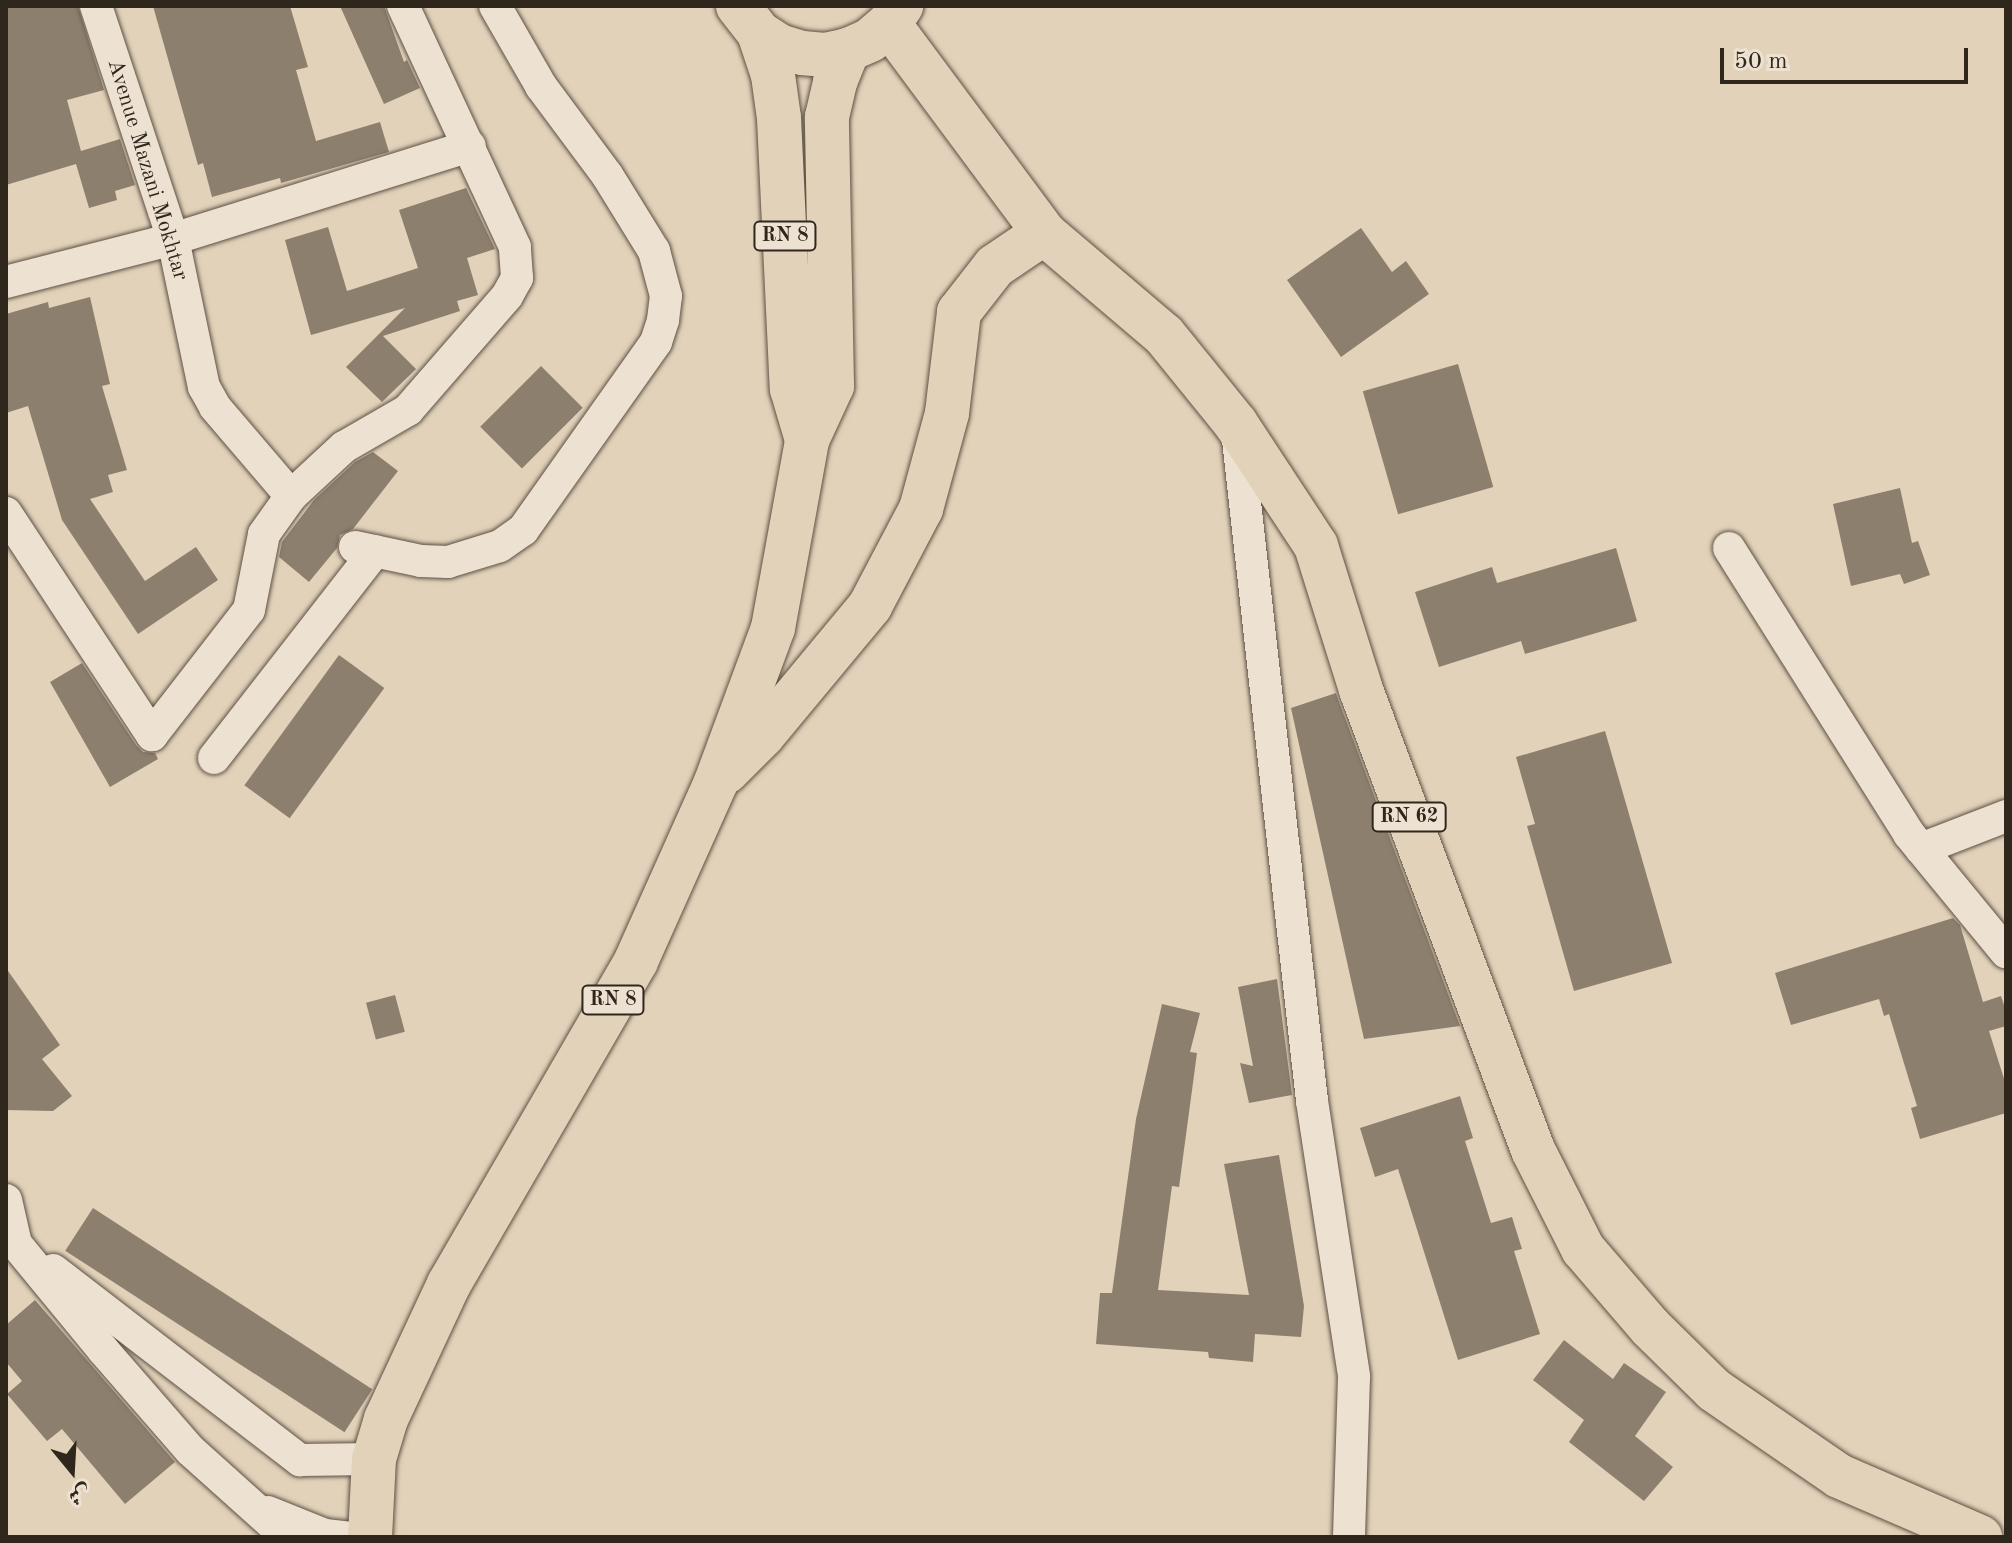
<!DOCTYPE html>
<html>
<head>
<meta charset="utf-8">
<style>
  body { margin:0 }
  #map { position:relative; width:2012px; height:1543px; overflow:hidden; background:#e3d2ba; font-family:"Old Standard TT",Amiri,serif }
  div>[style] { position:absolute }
  .building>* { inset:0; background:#8d7f6e; transform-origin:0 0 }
  .roads { filter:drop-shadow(0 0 2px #5c5144) drop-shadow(0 0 2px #5c5144) }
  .street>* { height:32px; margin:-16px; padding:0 16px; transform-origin:16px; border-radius:16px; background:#ede2d2 }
  .primary>* { height:44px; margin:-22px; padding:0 22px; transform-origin:22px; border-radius:22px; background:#e3d2ba }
  .highway>* { height:44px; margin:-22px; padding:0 22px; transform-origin:22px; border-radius:22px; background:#e3d2ba }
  span { translate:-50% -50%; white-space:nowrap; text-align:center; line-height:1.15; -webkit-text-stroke:6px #ede2d2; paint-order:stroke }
  .shield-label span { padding:2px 6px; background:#ede2d2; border:2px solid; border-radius:6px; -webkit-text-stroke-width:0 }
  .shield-label { font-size:20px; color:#2f261c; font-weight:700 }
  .street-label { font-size:22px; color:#2f261c }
  .frame { position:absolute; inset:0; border:8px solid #2f261c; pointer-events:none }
  .north { position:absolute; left:32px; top:1431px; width:80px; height:80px; -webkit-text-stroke:6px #ede2d2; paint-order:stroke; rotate:162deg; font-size:22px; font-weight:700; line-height:32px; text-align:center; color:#2f261c }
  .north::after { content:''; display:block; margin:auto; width:28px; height:36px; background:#2f261c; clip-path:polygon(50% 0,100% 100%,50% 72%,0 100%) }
  .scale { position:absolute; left:1720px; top:48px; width:248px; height:36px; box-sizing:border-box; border:4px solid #2f261c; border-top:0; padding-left:10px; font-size:24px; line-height:28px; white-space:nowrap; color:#2f261c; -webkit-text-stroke:6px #ede2d2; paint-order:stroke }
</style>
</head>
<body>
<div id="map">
  <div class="building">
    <div style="clip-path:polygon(6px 6px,78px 6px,104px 90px,67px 100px,81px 151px,120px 139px,135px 185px,115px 191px,117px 200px,89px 208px,76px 164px,6px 185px)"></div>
    <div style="clip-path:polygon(153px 6px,290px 6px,308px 67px,296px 70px,316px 141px,380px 122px,389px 152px,281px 183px,280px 178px,212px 197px,203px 163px,198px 165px)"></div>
    <div style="clip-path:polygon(340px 6px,384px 6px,404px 62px,407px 60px,420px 88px,384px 104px)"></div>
    <div style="clip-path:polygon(466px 188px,495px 249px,467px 258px,478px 295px,457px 301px,460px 311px,383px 336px,416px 369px,382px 402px,346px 367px,405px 308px,311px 335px,285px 240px,328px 227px,347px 291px,418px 268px,399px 210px)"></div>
    <div style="clip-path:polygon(1361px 228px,1392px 272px,1406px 261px,1429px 294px,1341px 357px,1287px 280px)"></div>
    <div style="clip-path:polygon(90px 297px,110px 384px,102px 386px,127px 470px,108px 475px,113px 492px,90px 499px,145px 581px,196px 547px,218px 580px,138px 634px,62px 520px,28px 406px,6px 413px,6px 314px,48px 302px,49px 308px)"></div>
    <div style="left:1458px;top:364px;width:128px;height:99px;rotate:74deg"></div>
    <div style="left:541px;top:366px;width:59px;height:86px;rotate:45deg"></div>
    <div style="clip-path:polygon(373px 452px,398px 471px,353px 529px,340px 535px,337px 548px,309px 582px,279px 557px,282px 542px,314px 500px,355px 462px)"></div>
    <div style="clip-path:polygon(1900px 488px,1912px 543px,1918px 541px,1930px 575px,1904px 584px,1900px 574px,1851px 586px,1833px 504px)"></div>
    <div style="clip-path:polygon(1616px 548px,1637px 621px,1525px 654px,1521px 641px,1439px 667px,1415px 592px,1492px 567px,1497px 583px)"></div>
    <div style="left:339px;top:655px;width:56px;height:161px;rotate:36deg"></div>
    <div style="clip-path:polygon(82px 663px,136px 745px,143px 752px,155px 753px,158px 759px,110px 787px,50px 682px)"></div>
    <div style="clip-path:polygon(1336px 693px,1338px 699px,1460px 1026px,1364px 1039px,1291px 708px)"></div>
    <div style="clip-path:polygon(1605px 731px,1672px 963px,1574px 991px,1527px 826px,1535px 824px,1516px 757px)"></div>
    <div style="clip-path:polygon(1953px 918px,1960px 925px,1983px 1002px,2001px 996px,2006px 1011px,2006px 1026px,1989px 1031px,2006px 1085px,2006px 1113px,1920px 1139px,1911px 1108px,1917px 1106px,1889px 1014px,1884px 1016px,1879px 999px,1791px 1025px,1775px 973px)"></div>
    <div style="clip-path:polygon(6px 968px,60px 1045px,42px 1059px,72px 1096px,53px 1111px,6px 1110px)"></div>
    <div style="clip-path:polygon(1277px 979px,1292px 1095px,1249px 1103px,1240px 1063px,1253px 1066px,1238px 987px)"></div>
    <div style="left:395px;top:995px;width:38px;height:30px;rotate:75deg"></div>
    <div style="clip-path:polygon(1162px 1004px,1200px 1013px,1190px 1052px,1197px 1053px,1179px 1187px,1172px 1186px,1158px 1290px,1249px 1295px,1224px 1164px,1279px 1155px,1304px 1306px,1301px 1337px,1255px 1334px,1253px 1362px,1209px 1358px,1208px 1352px,1096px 1344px,1100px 1293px,1112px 1293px,1136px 1119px)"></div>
    <div style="clip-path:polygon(1460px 1096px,1473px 1138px,1465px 1141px,1491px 1223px,1512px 1217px,1522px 1249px,1514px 1251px,1540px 1334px,1458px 1360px,1398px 1169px,1375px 1177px,1360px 1128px)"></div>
    <div style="left:93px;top:1208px;width:333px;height:51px;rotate:33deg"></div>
    <div style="clip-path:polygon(35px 1300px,175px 1462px,125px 1504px,62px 1429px,47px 1441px,7px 1394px,22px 1381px,6px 1362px,6px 1325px)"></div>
    <div style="clip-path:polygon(1564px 1340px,1613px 1379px,1624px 1363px,1666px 1392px,1635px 1436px,1673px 1467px,1644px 1501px,1569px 1442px,1584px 1420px,1533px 1380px)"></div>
  </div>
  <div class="roads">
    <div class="street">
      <div style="left:96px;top:6px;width:245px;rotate:71.7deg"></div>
      <div style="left:173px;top:239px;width:151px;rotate:78.2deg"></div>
      <div style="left:204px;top:387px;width:23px;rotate:61deg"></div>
      <div style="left:215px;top:407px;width:117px;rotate:49.5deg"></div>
      <div style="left:6px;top:282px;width:172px;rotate:-14.4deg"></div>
      <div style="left:173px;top:239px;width:311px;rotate:-17.4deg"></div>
      <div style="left:1237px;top:431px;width:674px;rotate:83.61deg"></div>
      <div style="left:1312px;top:1101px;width:279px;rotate:81.3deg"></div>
      <div style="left:1354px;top:1377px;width:160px;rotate:91.8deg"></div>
      <div style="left:6px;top:513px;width:266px;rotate:56.7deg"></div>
      <div style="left:152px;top:735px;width:158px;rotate:-52.2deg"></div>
      <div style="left:249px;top:610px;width:77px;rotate:-78.8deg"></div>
      <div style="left:264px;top:534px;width:47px;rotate:-54.6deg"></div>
      <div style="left:291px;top:496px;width:72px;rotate:-42.8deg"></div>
      <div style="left:344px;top:447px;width:74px;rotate:-30deg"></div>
      <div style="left:408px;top:410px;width:151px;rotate:-49deg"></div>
      <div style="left:507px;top:296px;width:21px;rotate:-61deg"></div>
      <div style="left:517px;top:278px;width:31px;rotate:-94deg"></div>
      <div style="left:515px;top:247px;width:266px;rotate:-114.9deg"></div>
      <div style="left:355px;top:547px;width:67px;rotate:12deg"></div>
      <div style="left:421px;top:561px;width:27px;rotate:2deg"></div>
      <div style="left:448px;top:562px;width:54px;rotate:-17.1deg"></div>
      <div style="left:500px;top:546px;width:28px;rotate:-35deg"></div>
      <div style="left:523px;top:530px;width:230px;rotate:-54.7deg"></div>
      <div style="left:656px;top:342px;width:23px;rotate:-72deg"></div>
      <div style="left:663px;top:320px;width:24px;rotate:-83deg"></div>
      <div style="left:666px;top:296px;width:47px;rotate:-104.9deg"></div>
      <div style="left:654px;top:251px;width:89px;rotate:-121.7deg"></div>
      <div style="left:607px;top:175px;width:111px;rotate:-126.6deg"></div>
      <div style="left:541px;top:86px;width:92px;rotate:-119.9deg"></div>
      <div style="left:1729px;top:548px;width:338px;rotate:57.8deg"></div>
      <div style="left:1909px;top:834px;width:153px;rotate:50.6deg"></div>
      <div style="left:214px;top:758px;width:262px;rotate:-52.1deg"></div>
      <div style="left:1921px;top:849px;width:91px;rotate:-21.2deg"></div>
      <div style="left:6px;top:1200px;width:45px;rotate:77.2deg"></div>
      <div style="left:16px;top:1244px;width:139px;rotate:50.6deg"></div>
      <div style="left:104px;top:1351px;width:131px;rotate:49deg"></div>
      <div style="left:190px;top:1450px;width:130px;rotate:41.9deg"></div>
      <div style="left:53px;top:1270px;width:312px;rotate:37.6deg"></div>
      <div style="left:300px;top:1460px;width:74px;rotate:-0.8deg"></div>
      <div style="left:268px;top:1512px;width:61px;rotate:22deg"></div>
      <div style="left:325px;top:1535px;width:20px;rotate:6deg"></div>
    </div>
    <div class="primary">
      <div style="left:889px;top:24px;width:260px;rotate:53.4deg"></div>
      <div style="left:1044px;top:233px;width:157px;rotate:40.4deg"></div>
      <div style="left:1164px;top:335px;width:114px;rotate:51deg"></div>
      <div style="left:1236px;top:424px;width:146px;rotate:56.7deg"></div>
      <div style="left:1316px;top:546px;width:151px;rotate:72.6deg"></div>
      <div style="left:1361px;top:690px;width:491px;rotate:69.5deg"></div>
      <div style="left:1533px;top:1150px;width:111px;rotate:63.2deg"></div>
      <div style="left:1583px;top:1249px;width:103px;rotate:49.3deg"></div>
      <div style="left:1650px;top:1327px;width:90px;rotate:44.5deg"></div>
      <div style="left:1714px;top:1390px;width:152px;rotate:34.5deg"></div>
      <div style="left:1839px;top:1476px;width:154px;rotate:23.4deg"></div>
    </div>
    <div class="highway">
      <div style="left:738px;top:6px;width:34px;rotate:52deg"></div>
      <div style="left:759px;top:33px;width:24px;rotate:33deg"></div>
      <div style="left:779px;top:46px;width:24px;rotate:17deg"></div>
      <div style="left:802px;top:53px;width:23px;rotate:5deg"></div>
      <div style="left:825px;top:55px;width:24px;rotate:-12deg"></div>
      <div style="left:848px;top:50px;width:24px;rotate:-24deg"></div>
      <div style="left:870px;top:40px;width:25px;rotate:-40deg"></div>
      <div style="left:889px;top:24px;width:22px;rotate:-56deg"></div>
      <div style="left:759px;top:33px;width:44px;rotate:71.6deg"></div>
      <div style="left:773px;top:75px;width:43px;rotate:82.1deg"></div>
      <div style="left:779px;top:118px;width:271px;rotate:87.3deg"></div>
      <div style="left:792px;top:389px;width:53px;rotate:73.6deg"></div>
      <div style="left:726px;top:772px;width:52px;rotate:-45deg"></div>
      <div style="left:763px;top:735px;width:168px;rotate:-50.3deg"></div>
      <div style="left:870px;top:606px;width:110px;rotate:-62.3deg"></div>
      <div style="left:921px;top:509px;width:99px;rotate:-74.8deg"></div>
      <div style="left:947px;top:413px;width:102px;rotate:-83.2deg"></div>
      <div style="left:959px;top:312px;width:58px;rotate:-52deg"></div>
      <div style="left:995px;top:266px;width:59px;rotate:-34deg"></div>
      <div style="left:370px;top:1537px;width:78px;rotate:-87.1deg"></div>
      <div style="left:374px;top:1459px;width:42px;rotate:-73.3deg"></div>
      <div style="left:386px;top:1419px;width:149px;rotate:-65deg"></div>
      <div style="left:449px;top:1284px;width:373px;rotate:-59.9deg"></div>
      <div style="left:636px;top:961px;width:196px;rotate:-65.9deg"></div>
      <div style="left:716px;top:782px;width:164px;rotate:-69.7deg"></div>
      <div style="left:773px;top:628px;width:191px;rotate:-79.7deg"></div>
      <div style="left:807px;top:440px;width:60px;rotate:-65.2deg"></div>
      <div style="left:832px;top:386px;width:269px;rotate:-91.1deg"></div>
      <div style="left:827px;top:117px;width:36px;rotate:-77deg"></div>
      <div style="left:835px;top:82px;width:35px;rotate:-68deg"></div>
    </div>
  </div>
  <div class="shield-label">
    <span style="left:785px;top:236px">RN 8</span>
    <span style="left:1409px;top:817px">RN 62</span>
    <span style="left:613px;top:1000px">RN 8</span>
  </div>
  <div class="street-label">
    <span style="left:147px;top:170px;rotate:73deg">Avenue Mazani Mokhtar</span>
  </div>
  <div class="frame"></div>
  <div class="north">ش</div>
  <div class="scale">50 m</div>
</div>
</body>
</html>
